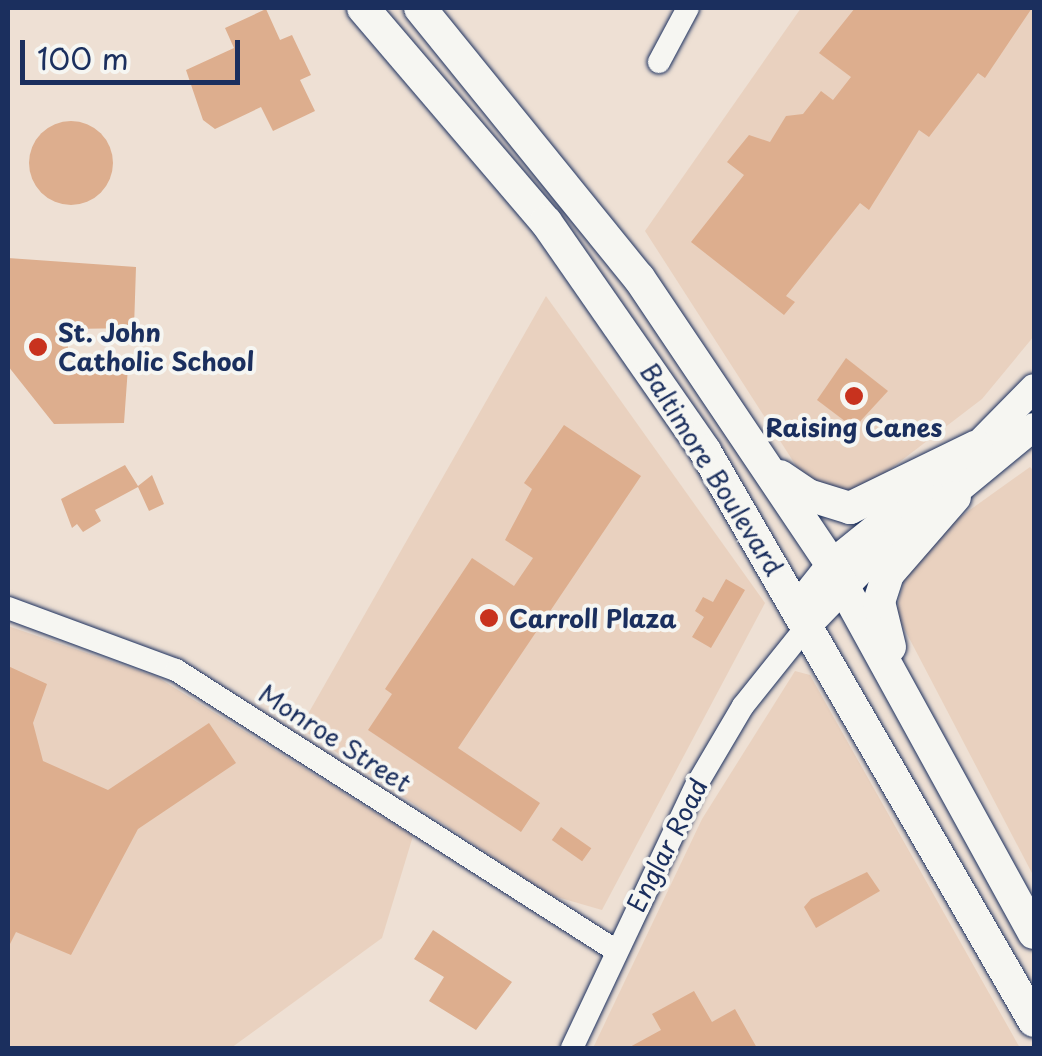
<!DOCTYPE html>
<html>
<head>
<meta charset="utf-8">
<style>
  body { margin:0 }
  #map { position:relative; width:1042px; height:1056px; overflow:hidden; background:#eee0d4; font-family:"Playpen Sans",sans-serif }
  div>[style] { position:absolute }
  .built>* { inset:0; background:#e9d1bf }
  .building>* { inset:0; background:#ddae8e; transform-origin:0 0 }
  .round { border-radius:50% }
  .roads { filter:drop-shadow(0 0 2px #1b2f5e) drop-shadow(0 0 2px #1b2f5e) }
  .minor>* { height:22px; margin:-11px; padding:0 11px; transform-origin:11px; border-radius:11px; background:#f6f6f2 }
  .major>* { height:28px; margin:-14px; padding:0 14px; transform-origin:14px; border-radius:14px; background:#f6f6f2 }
  .highway>* { height:32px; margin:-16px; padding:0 16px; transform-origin:16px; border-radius:16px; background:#f6f6f2 }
  .dots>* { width:28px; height:28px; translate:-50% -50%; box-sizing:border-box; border:5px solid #f6f6f2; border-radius:50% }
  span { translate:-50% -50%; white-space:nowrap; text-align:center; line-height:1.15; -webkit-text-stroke:8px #f6f6f2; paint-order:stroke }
  .poi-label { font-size:25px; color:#1b2f5e; font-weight:700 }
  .left { translate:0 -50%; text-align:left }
  .street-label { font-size:25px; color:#1b2f5e }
  .frame { position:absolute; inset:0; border:10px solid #1b2f5e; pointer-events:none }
  .scale { position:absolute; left:20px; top:40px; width:220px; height:45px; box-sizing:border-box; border:5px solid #1b2f5e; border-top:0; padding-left:12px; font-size:30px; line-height:35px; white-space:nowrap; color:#1b2f5e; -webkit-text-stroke:8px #f6f6f2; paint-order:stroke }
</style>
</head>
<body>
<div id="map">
  <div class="built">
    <div style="clip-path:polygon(801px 8px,1034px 8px,1034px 336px,982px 399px,872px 483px,843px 492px,802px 475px,645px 231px)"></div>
    <div style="clip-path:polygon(546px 296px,765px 603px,602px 910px,550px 895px,300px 728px)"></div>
    <div style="clip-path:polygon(1030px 467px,1034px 471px,1034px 877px,896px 613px,911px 552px)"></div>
    <div style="clip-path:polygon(8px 626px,157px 677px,413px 836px,382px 938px,231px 1048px,8px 1048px)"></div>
    <div style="clip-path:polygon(795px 671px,810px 675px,1020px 1048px,593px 1048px,702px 819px)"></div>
  </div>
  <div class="building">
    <div style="clip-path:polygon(855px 8px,1032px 8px,985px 78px,978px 73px,929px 137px,919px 130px,869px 210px,860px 203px,786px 296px,795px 302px,784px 315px,691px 242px,744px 175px,727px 162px,749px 135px,770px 142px,786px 116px,803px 114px,821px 91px,833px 100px,851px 77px,819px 53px)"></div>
    <div style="clip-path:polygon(266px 9px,280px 40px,292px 35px,311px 75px,300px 80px,315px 111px,273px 131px,261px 107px,215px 129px,203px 120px,186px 70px,234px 48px,225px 28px)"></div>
    <div class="round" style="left:29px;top:121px;width:84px;height:84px"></div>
    <div style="clip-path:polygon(8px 258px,136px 267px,134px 328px,70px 329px,66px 364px,128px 367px,124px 423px,54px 424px,8px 366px)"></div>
    <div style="clip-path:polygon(846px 358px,888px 391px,854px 428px,817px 400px)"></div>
    <div style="clip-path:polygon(564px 425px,641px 476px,458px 748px,540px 803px,521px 832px,368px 730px,392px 694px,385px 689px,472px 558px,514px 586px,533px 558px,505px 540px,532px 489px,524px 483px)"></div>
    <div style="clip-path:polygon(125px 465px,138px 486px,152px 475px,164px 504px,149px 511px,138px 487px,95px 510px,101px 521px,83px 532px,77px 524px,72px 528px,61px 499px)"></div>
    <div style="clip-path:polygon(726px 579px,745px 590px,711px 648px,692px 637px,704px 617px,695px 611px,703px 597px,713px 602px)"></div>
    <div style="clip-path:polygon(8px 666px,47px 684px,33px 723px,43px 761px,108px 790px,209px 723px,236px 763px,138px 829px,71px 955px,16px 932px,8px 948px)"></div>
    <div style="left:561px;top:827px;width:37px;height:16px;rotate:35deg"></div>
    <div style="clip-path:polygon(867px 872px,880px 891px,816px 928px,804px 907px,811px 899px)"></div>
    <div style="clip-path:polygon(433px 930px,512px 982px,476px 1030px,429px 1001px,444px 977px,414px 959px)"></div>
    <div style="clip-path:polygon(694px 991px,712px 1022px,735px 1009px,757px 1048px,628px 1048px,661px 1030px,652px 1014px)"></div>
  </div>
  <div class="roads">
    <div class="minor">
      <div style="left:659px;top:62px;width:61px;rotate:-61.8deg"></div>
      <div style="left:8px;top:608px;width:179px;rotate:20.3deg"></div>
      <div style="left:176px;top:670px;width:521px;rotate:32.53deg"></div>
      <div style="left:572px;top:1048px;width:292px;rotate:-64.7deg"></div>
      <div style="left:697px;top:784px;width:91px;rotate:-59.5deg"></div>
      <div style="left:743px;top:706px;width:102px;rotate:-51.3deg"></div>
    </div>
    <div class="major">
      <div style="left:796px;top:608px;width:56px;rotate:-51.5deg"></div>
      <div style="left:831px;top:564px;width:188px;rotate:-38.9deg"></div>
      <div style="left:977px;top:446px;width:81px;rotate:-45.5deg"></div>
      <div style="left:807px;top:626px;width:82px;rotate:-46deg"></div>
      <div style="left:864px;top:567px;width:220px;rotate:-39.5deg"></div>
    </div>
    <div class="highway">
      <div style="left:363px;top:8px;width:282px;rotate:49.5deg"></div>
      <div style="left:546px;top:222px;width:279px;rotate:55.2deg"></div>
      <div style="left:705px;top:451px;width:658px;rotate:60.01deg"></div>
      <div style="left:420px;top:8px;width:348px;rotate:51deg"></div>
      <div style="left:639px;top:278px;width:344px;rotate:56.1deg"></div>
      <div style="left:831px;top:564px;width:421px;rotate:61.2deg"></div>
      <div style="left:780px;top:476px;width:34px;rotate:34deg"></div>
      <div style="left:808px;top:495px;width:44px;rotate:17.2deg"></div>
      <div style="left:850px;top:508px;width:141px;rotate:-26deg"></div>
      <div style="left:890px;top:647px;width:46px;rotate:-103.7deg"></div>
      <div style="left:879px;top:602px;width:29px;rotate:-72deg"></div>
      <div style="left:888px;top:574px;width:102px;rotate:-49deg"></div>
    </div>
  </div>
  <div class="dots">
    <div style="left:38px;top:347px;background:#c8321e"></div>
    <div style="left:854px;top:396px;background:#c8321e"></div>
    <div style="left:489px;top:618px;background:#c8321e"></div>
  </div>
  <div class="poi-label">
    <span class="left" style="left:58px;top:347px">St. John<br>Catholic School</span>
    <span style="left:854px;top:427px">Raising Canes</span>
    <span class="left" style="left:509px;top:618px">Carroll Plaza</span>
  </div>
  <div class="street-label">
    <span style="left:712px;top:469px;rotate:58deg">Baltimore Boulevard</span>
    <span style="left:335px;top:738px;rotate:33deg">Monroe Street</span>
    <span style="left:667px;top:845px;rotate:-63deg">Englar Road</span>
  </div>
  <div class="frame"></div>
  <div class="scale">100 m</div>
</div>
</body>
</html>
